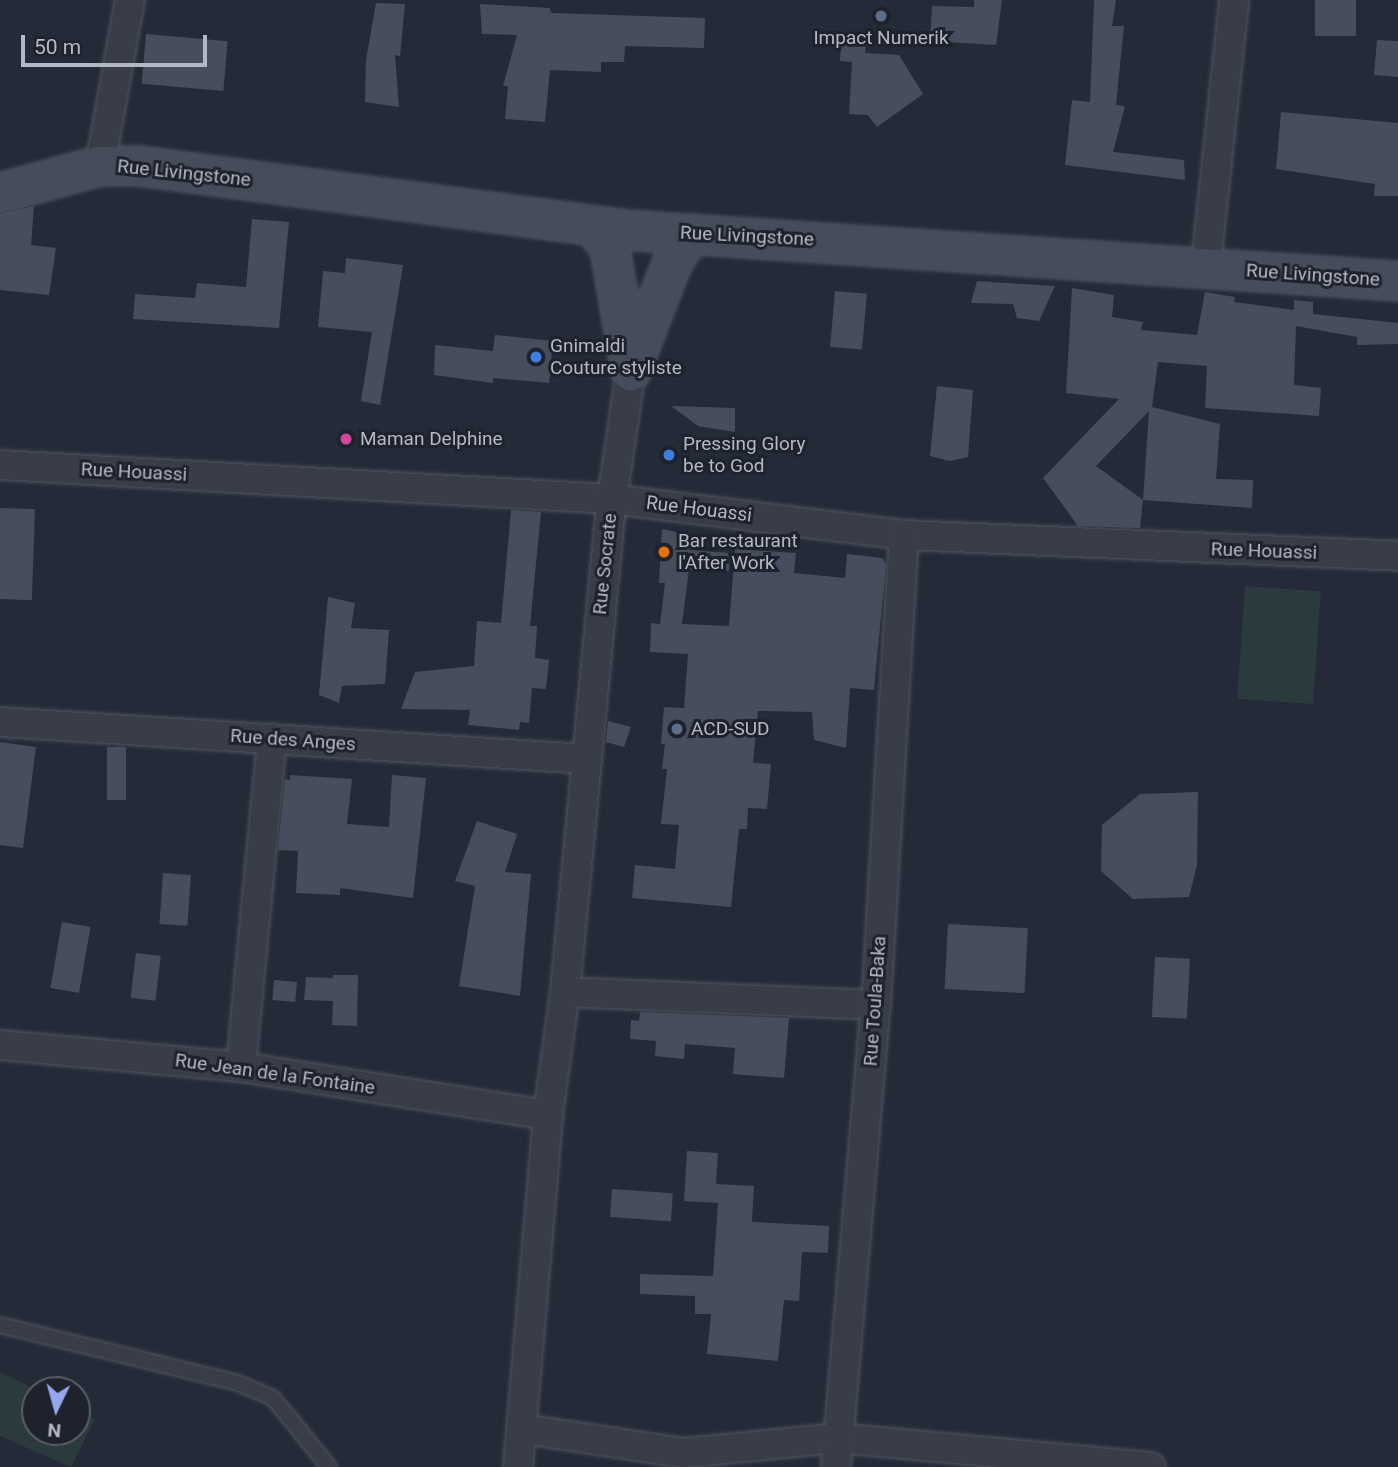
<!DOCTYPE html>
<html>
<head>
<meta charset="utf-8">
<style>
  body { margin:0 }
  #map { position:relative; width:1398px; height:1467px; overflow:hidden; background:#252a38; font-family:Roboto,sans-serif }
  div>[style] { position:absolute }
  .green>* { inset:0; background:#2b3a3d; transform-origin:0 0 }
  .building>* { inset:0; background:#474d5c; transform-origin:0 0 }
  .roads { filter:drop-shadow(0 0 2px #515560) drop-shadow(0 0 2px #515560) }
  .lane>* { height:14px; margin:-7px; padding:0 7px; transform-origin:7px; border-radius:7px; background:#383d48 }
  .street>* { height:28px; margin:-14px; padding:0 14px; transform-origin:14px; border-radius:14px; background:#383d48 }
  .secondary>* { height:38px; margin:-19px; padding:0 19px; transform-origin:19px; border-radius:19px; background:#474c5b }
  .dots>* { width:19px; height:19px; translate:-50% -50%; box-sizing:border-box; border:4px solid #1e222d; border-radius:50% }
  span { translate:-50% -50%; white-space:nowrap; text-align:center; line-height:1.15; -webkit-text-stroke:6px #1e222d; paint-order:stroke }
  .poi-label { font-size:19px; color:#b4b8c4 }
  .left { translate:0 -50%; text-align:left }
  .street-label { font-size:19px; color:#b4b8c4 }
  .north { position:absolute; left:21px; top:1376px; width:70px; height:70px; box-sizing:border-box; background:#1e222d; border:2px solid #5a5e69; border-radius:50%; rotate:185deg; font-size:19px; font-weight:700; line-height:28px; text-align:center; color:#b4b8c4 }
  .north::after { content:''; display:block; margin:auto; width:24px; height:32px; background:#93a8ea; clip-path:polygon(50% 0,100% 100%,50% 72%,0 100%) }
  .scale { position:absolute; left:21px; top:35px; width:186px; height:32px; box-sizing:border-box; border:4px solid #b4b8c4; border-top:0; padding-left:9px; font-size:21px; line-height:24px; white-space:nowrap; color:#b4b8c4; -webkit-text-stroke:5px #1e222d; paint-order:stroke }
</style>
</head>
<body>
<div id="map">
  <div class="green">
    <div style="left:1245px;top:586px;width:76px;height:113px;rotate:4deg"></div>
    <div style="clip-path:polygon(0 1372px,37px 1390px,35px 1432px,77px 1432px,77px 1410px,95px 1419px,71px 1467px,0 1436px)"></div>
  </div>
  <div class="building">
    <div style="clip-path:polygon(974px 0,1002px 0,996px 45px,930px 41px,932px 6px,974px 7px)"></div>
    <div style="clip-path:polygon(1094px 0,1116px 0,1112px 26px,1124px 26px,1116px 105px,1125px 106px,1113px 152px,1184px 160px,1185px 180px,1065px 165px,1072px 100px,1090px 102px)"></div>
    <div style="left:1315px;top:0;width:41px;height:36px"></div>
    <div style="clip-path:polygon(376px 3px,405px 4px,400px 56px,395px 55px,399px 107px,365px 102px,366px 60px)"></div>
    <div style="clip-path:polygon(480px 4px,550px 8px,551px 13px,705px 18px,704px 48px,625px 46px,624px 62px,601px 62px,601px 72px,550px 70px,545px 122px,505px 119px,508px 86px,503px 86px,517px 35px,482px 34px)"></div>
    <div style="left:146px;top:34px;width:82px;height:50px;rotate:5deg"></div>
    <div style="clip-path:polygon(841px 37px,866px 39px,865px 53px,899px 55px,923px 94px,877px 127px,868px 115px,849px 114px,852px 62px,840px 61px)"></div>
    <div style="clip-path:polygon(1377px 40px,1398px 41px,1398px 77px,1374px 75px)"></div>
    <div style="clip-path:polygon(1281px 112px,1398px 123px,1398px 196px,1374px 196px,1375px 184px,1276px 169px)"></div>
    <div style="clip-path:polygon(34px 206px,31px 245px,56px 248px,49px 295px,0 290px,0 214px)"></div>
    <div style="clip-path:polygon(252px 219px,289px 222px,279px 328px,133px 319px,135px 294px,195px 298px,197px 283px,246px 287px)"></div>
    <div style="clip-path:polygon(346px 258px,403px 265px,380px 405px,361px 401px,372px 332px,318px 327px,323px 271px,345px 273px)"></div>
    <div style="clip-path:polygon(977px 281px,1055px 286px,1039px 321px,1017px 318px,1013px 304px,971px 303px)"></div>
    <div style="clip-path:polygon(evenodd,1072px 288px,1114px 295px,1112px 317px,1143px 322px,1141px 330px,1197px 335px,1205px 292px,1235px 297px,1234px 302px,1294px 310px,1294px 300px,1313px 302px,1313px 314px,1398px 323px,1398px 344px,1357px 345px,1357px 337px,1296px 326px,1294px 385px,1321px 388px,1319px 416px,1205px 408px,1207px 366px,1158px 362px,1152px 407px,1220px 424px,1216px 479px,1253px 480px,1252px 508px,1143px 500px,1140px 528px,1078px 526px,1043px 478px,1119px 399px,1066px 393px,1072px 288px,1149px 411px,1143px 500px,1096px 466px,1149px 411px)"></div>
    <div style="left:835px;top:291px;width:32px;height:56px;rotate:5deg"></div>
    <div style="clip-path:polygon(495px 335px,553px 341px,549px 383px,493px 378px,493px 383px,434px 375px,435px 345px,493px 351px)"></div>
    <div style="clip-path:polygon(937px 386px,973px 390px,968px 457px,950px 461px,930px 456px)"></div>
    <div style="clip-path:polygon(671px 406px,735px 408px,735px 432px,698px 426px)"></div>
    <div style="left:0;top:508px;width:35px;height:91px;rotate:2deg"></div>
    <div style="clip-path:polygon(511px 510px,541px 512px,530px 626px,537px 626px,535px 658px,549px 660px,546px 689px,532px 688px,529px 723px,520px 722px,519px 730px,468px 725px,470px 710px,401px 709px,415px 672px,474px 666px,477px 621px,501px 623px)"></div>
    <div style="clip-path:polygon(662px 529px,691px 535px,689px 550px,730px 553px,729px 571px,689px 569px,682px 624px,729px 626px,735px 549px,796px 553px,794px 573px,845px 578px,847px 554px,882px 558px,886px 564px,874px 690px,850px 688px,846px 748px,814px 740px,812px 712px,758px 711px,753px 763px,771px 764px,767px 809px,748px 808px,747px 829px,739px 829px,731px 907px,632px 898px,635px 865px,675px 869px,679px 825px,661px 824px,667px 769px,662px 769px,665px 744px,661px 744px,664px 707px,684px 708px,688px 654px,650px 652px,651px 623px,660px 624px,665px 583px,659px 583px)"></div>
    <div style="clip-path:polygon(328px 597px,355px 603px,351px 628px,389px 630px,385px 684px,342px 686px,339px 703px,319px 695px)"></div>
    <div style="clip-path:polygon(608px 721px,631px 727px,624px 747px,606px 742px)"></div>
    <div style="clip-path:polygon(0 742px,36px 747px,23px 848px,0 845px)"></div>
    <div style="left:107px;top:747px;width:19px;height:53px"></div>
    <div style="clip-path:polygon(290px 775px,352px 779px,347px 824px,389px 827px,392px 775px,426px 778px,413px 898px,340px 888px,340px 895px,296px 893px,298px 851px,278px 850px,285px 779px,290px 780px)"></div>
    <div style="clip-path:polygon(1198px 792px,1197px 865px,1189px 897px,1133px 899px,1101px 871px,1102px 825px,1140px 794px)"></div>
    <div style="clip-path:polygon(477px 821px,517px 834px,505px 872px,531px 874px,520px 996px,459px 986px,475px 886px,455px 881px)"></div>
    <div style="left:163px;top:873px;width:28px;height:51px;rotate:4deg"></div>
    <div style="left:62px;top:922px;width:29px;height:67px;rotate:10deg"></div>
    <div style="left:948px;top:924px;width:80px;height:65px;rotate:3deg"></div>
    <div style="left:136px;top:953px;width:25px;height:45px;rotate:7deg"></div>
    <div style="left:1155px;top:957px;width:35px;height:60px;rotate:3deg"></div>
    <div style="clip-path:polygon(333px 975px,358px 975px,357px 1026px,332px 1025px,333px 1001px,304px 1000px,306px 977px,333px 978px)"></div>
    <div style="left:274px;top:980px;width:23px;height:20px;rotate:5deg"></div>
    <div style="clip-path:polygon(640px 1012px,789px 1018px,784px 1078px,733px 1074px,735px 1048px,685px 1044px,684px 1059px,655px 1056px,656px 1041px,630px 1039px,631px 1020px,639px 1021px)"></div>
    <div style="clip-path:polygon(687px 1151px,718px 1153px,716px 1184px,754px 1186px,752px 1222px,829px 1226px,828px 1253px,802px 1252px,799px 1301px,784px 1300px,778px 1361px,707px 1354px,711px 1314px,695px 1314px,695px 1296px,640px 1294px,640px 1274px,713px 1276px,718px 1203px,684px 1201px)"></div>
    <div style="left:612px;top:1189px;width:61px;height:28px;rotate:4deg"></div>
  </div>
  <div class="roads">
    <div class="lane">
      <div style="left:0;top:1325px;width:245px;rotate:13.7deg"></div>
      <div style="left:238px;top:1383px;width:38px;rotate:23deg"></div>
      <div style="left:273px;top:1398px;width:89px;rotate:50.9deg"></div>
    </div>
    <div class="street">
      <div style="left:100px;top:166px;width:169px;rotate:-79.8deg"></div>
      <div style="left:1208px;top:245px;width:246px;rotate:-83.9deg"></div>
      <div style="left:0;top:465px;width:613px;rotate:3.18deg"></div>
      <div style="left:612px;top:499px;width:294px;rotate:7deg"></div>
      <div style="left:904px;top:535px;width:494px;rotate:2.4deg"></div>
      <div style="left:0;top:722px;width:587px;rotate:3.61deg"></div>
      <div style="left:565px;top:992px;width:311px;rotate:2.4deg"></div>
      <div style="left:0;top:1045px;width:242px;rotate:5.2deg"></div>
      <div style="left:241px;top:1067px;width:311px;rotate:8.9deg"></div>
      <div style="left:241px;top:1067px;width:330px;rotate:-84.6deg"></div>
      <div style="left:523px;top:1429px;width:163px;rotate:8.5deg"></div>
      <div style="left:684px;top:1453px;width:155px;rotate:-5.6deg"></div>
      <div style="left:838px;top:1438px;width:314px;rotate:5.3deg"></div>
      <div style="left:518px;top:1467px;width:353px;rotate:-85.1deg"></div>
      <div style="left:548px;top:1115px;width:124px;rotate:-82.1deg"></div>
      <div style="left:565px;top:992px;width:495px;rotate:-84.6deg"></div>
      <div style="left:612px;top:499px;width:129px;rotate:-81.6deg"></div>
      <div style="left:836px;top:1467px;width:464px;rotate:-85.1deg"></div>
      <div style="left:876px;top:1005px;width:471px;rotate:-86.6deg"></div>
    </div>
    <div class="secondary">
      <div style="left:0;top:193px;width:104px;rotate:-15.1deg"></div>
      <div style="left:100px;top:166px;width:39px"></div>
      <div style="left:139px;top:166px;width:488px;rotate:7.5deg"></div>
      <div style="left:623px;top:230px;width:777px;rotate:3.77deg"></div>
      <div style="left:594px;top:226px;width:28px;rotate:55deg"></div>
      <div style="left:610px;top:249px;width:124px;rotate:80.2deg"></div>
      <div style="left:631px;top:369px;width:113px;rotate:-68.7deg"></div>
      <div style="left:672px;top:264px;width:36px;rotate:-58deg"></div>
    </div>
  </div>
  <div class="dots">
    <div style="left:881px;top:16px;background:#5c6f8a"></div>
    <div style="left:536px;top:357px;background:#3f7fe0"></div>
    <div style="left:346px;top:439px;background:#d1479c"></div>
    <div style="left:669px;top:455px;background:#3f7fe0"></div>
    <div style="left:664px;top:552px;background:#e8710a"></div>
    <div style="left:677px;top:729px;background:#5c6f8a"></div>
  </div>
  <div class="poi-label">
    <span style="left:881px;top:38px">Impact Numerik</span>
    <span class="left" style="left:550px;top:357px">Gnimaldi<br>Couture styliste</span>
    <span class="left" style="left:360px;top:439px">Maman Delphine</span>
    <span class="left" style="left:683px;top:455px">Pressing Glory<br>be to God</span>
    <span class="left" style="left:678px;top:552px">Bar restaurant<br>l'After Work</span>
    <span class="left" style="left:691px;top:729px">ACD-SUD</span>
  </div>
  <div class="street-label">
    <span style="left:184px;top:173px;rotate:6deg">Rue Livingstone</span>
    <span style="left:747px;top:236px;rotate:3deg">Rue Livingstone</span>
    <span style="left:1313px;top:275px;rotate:4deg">Rue Livingstone</span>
    <span style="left:134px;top:472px;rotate:3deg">Rue Houassi</span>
    <span style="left:699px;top:509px;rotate:7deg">Rue Houassi</span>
    <span style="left:1264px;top:551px;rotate:2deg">Rue Houassi</span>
    <span style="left:605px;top:564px;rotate:-84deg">Rue Socrate</span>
    <span style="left:293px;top:740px;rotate:4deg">Rue des Anges</span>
    <span style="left:875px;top:1001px;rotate:-86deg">Rue Toula-Baka</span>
    <span style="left:275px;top:1074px;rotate:8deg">Rue Jean de la Fontaine</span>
  </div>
  <div class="north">N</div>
  <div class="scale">50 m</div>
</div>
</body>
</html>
